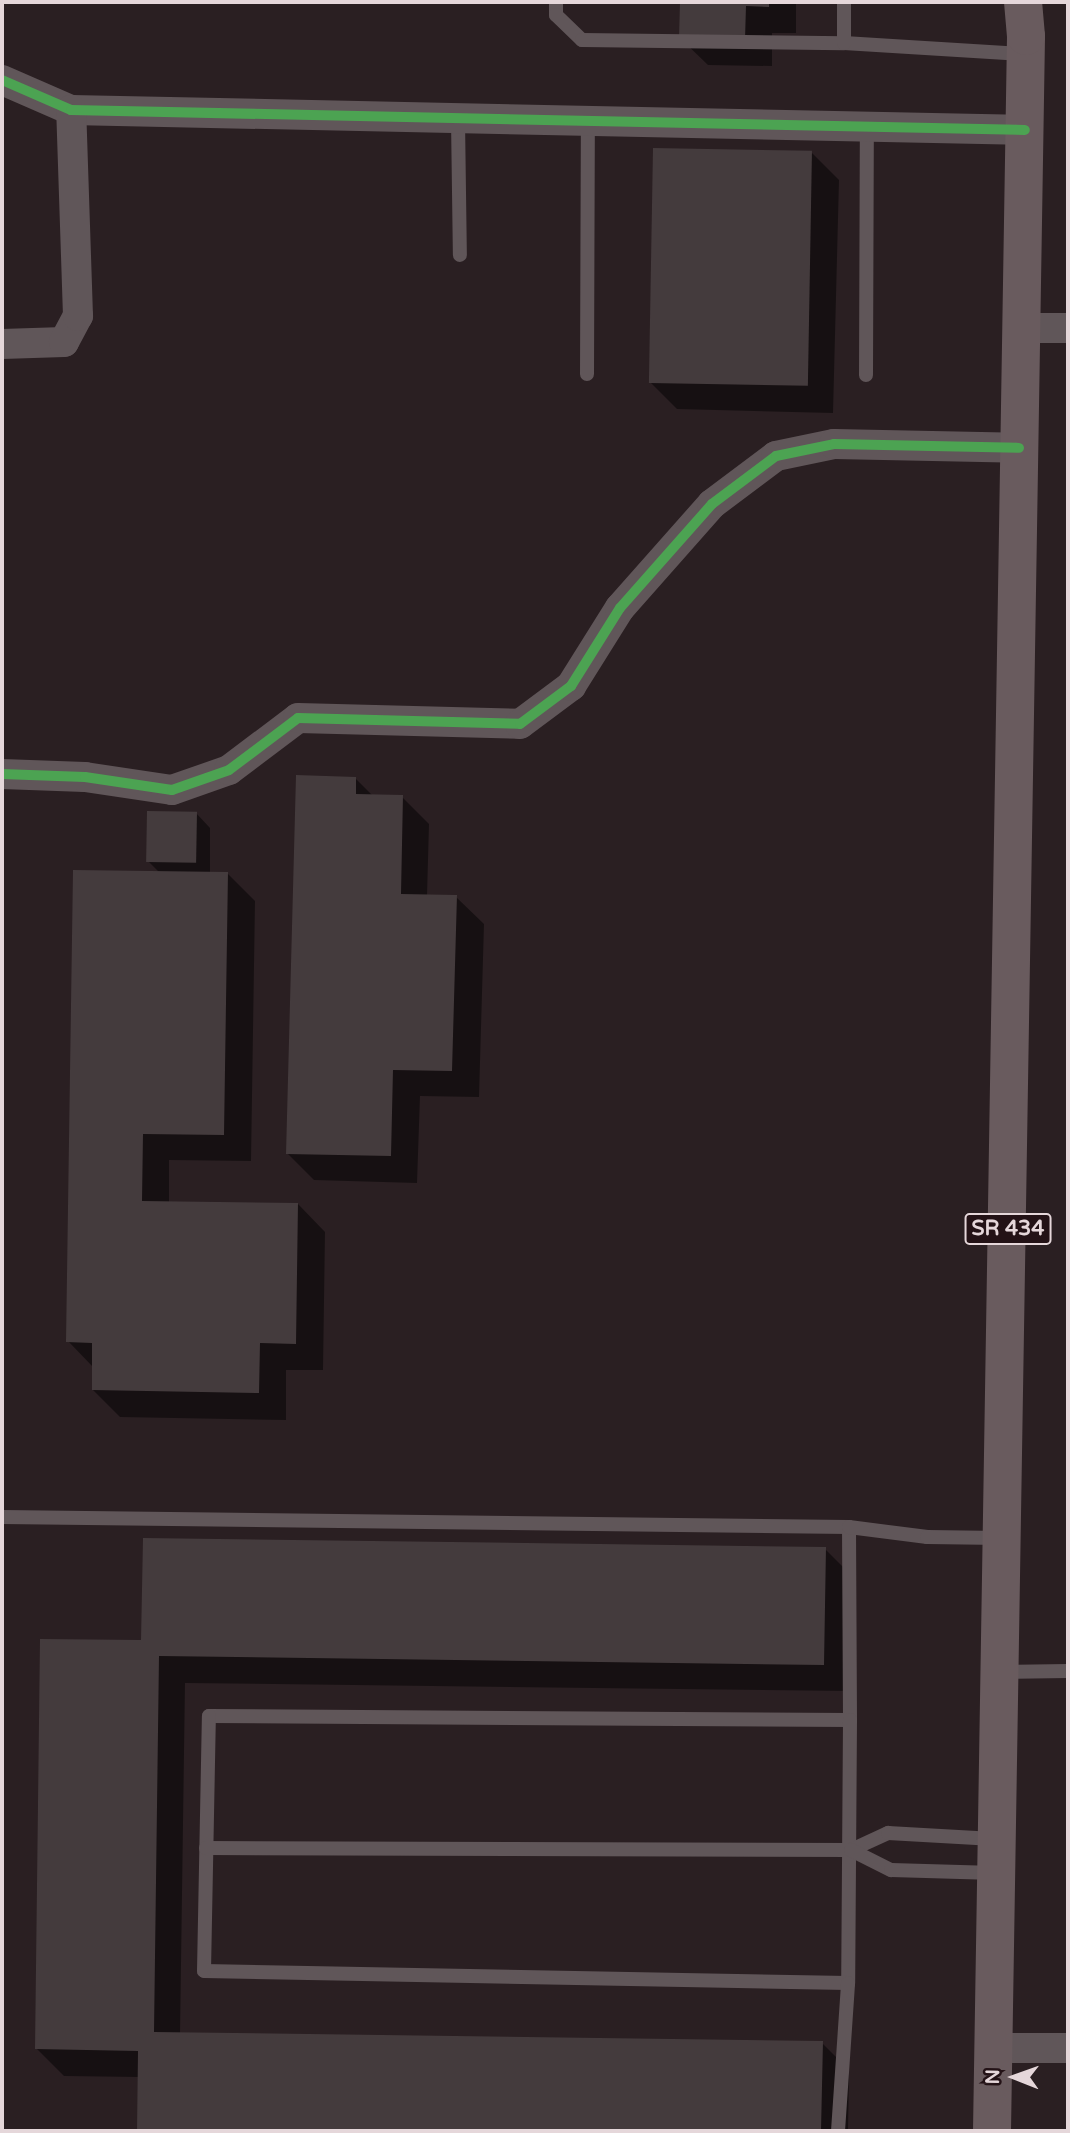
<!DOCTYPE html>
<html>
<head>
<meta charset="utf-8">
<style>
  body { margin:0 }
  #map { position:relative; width:1070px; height:2133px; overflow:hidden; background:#2a1f22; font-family:"Varela Round",sans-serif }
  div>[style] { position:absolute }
  .shadow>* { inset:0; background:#0007 }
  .building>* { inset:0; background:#443b3d; transform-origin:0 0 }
  .service>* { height:14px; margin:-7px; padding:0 7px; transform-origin:7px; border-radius:7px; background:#605659 }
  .minor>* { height:30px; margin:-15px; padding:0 15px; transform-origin:15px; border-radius:15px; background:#605659 }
  .primary>* { height:38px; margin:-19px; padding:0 19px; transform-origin:19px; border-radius:19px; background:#695b5e }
  .cycleway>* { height:10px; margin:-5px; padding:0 5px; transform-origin:5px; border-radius:5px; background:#4ca352 }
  span { translate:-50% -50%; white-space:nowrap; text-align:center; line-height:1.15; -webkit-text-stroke:6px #231216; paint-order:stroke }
  .shield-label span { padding:2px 5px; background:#231216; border:2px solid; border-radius:5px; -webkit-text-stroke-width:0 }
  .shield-label { font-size:21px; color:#e5d7da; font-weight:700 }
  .frame { position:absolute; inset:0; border:4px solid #e5d7da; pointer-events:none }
  .north { position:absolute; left:979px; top:2042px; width:70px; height:70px; -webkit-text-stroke:5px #231216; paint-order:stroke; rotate:271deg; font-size:19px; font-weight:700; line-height:28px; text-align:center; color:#e5d7da }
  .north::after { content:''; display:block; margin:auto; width:24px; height:32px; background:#e5d7da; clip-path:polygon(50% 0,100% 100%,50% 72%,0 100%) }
</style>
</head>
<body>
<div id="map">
  <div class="shadow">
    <div style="clip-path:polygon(681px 2px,796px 2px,796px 33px,772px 33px,772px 66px,708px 65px,680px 38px)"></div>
    <div style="clip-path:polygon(812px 153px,839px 180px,833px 413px,677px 409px,650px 382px)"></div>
    <div style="clip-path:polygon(356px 779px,373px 796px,402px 797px,429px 824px,427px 896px,456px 897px,484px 924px,479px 1097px,420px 1096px,417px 1183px,314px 1180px,287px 1153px)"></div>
    <div style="clip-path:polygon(196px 813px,210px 828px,210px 874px,228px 874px,255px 901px,251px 1161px,169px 1160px,169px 1203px,298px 1204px,325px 1232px,323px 1370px,286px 1370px,286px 1420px,120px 1417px,93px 1390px,93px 1367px,68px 1341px,160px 873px,148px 861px)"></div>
    <div style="clip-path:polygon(825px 1549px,852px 1576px,851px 1691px,185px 1683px,180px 2035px,822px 2043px,849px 2070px,848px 2131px,138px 2131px,139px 2077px,64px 2076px,37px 2049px,143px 1642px)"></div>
  </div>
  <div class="building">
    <div style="clip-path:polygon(680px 2px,769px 2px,769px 7px,746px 6px,745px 40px,679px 38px)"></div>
    <div style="left:653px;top:148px;width:159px;height:235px;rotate:1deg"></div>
    <div style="clip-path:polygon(296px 775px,356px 777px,356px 794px,403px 795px,401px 894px,457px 895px,452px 1071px,393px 1070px,391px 1156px,286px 1154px)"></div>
    <div style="left:147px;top:811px;width:50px;height:51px;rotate:1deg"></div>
    <div style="clip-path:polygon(73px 870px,228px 872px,224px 1135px,143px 1134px,142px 1201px,298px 1203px,296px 1344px,260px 1343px,259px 1393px,92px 1390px,92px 1343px,66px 1342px)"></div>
    <div style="clip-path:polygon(143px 1538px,826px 1547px,824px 1665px,159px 1656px,154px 2032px,823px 2041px,821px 2131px,137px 2131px,138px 2051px,35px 2049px,40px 1639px,141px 1640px)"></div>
  </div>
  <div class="service">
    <div style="left:556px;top:2px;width:13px;rotate:90deg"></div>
    <div style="left:556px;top:15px;width:36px;rotate:44deg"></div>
    <div style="left:582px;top:40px;width:262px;rotate:0.7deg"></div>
    <div style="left:844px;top:43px;width:180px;rotate:3.5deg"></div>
    <div style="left:844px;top:2px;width:41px;rotate:90deg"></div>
    <div style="left:458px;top:120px;width:135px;rotate:89.2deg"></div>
    <div style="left:587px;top:374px;width:253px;rotate:-89.8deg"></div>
    <div style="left:866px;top:375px;width:248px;rotate:-89.8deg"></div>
    <div style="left:2px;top:1517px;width:847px;rotate:0.68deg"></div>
    <div style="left:849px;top:1527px;width:193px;rotate:89.7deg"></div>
    <div style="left:849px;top:1527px;width:79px;rotate:7.3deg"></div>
    <div style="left:927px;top:1537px;width:74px;rotate:0.8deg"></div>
    <div style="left:1002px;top:1672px;width:66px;rotate:-0.9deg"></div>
    <div style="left:209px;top:1716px;width:641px;rotate:0.36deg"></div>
    <div style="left:850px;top:1720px;width:263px;rotate:90.4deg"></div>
    <div style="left:848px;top:1983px;width:644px;rotate:-178.93deg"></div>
    <div style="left:204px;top:1971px;width:255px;rotate:-88.9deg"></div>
    <div style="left:206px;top:1848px;width:645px;rotate:0.18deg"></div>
    <div style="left:851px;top:1850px;width:41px;rotate:-24.7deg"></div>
    <div style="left:888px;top:1833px;width:106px;rotate:3.2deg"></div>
    <div style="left:851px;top:1850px;width:45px;rotate:26.6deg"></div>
    <div style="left:891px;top:1870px;width:104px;rotate:1.7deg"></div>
    <div style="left:838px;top:2131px;width:148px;rotate:-86.1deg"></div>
  </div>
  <div class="minor">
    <div style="left:2px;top:80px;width:75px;rotate:23.5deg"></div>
    <div style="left:71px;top:110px;width:954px;rotate:1.2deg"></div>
    <div style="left:1021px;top:328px;width:47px"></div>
    <div style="left:2px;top:344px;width:62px;rotate:-1.8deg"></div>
    <div style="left:64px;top:342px;width:30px;rotate:-62deg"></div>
    <div style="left:78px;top:316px;width:206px;rotate:-91.9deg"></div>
    <div style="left:2px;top:774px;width:83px;rotate:2.1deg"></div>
    <div style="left:85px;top:777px;width:88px;rotate:8.5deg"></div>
    <div style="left:172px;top:790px;width:60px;rotate:-19.3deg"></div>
    <div style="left:229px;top:770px;width:86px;rotate:-37deg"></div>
    <div style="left:298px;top:718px;width:222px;rotate:1.5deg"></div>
    <div style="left:520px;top:724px;width:64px;rotate:-36.7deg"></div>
    <div style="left:571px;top:686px;width:92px;rotate:-57.9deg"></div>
    <div style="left:620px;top:608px;width:139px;rotate:-48.5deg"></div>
    <div style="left:712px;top:504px;width:80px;rotate:-36.9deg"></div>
    <div style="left:776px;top:456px;width:59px;rotate:-11.7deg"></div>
    <div style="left:834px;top:444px;width:185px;rotate:1.2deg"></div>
    <div style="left:995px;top:2048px;width:73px"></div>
  </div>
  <div class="primary">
    <div style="left:992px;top:2131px;width:2095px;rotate:-89.07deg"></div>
    <div style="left:1026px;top:36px;width:34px;rotate:-95deg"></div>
  </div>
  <div class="cycleway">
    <div style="left:2px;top:80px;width:75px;rotate:23.5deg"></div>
    <div style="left:71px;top:110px;width:954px;rotate:1.2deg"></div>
    <div style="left:2px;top:774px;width:83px;rotate:2.1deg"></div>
    <div style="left:85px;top:777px;width:88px;rotate:8.5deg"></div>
    <div style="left:172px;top:790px;width:60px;rotate:-19.3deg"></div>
    <div style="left:229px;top:770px;width:86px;rotate:-37deg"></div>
    <div style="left:298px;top:718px;width:222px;rotate:1.5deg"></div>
    <div style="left:520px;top:724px;width:64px;rotate:-36.7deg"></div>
    <div style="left:571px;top:686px;width:92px;rotate:-57.9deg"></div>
    <div style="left:620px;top:608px;width:139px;rotate:-48.5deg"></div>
    <div style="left:712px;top:504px;width:80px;rotate:-36.9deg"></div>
    <div style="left:776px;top:456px;width:59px;rotate:-11.7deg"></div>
    <div style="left:834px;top:444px;width:185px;rotate:1.2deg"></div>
  </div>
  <div class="shield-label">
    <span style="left:1008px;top:1229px">SR 434</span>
  </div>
  <div class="frame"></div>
  <div class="north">N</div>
</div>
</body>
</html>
